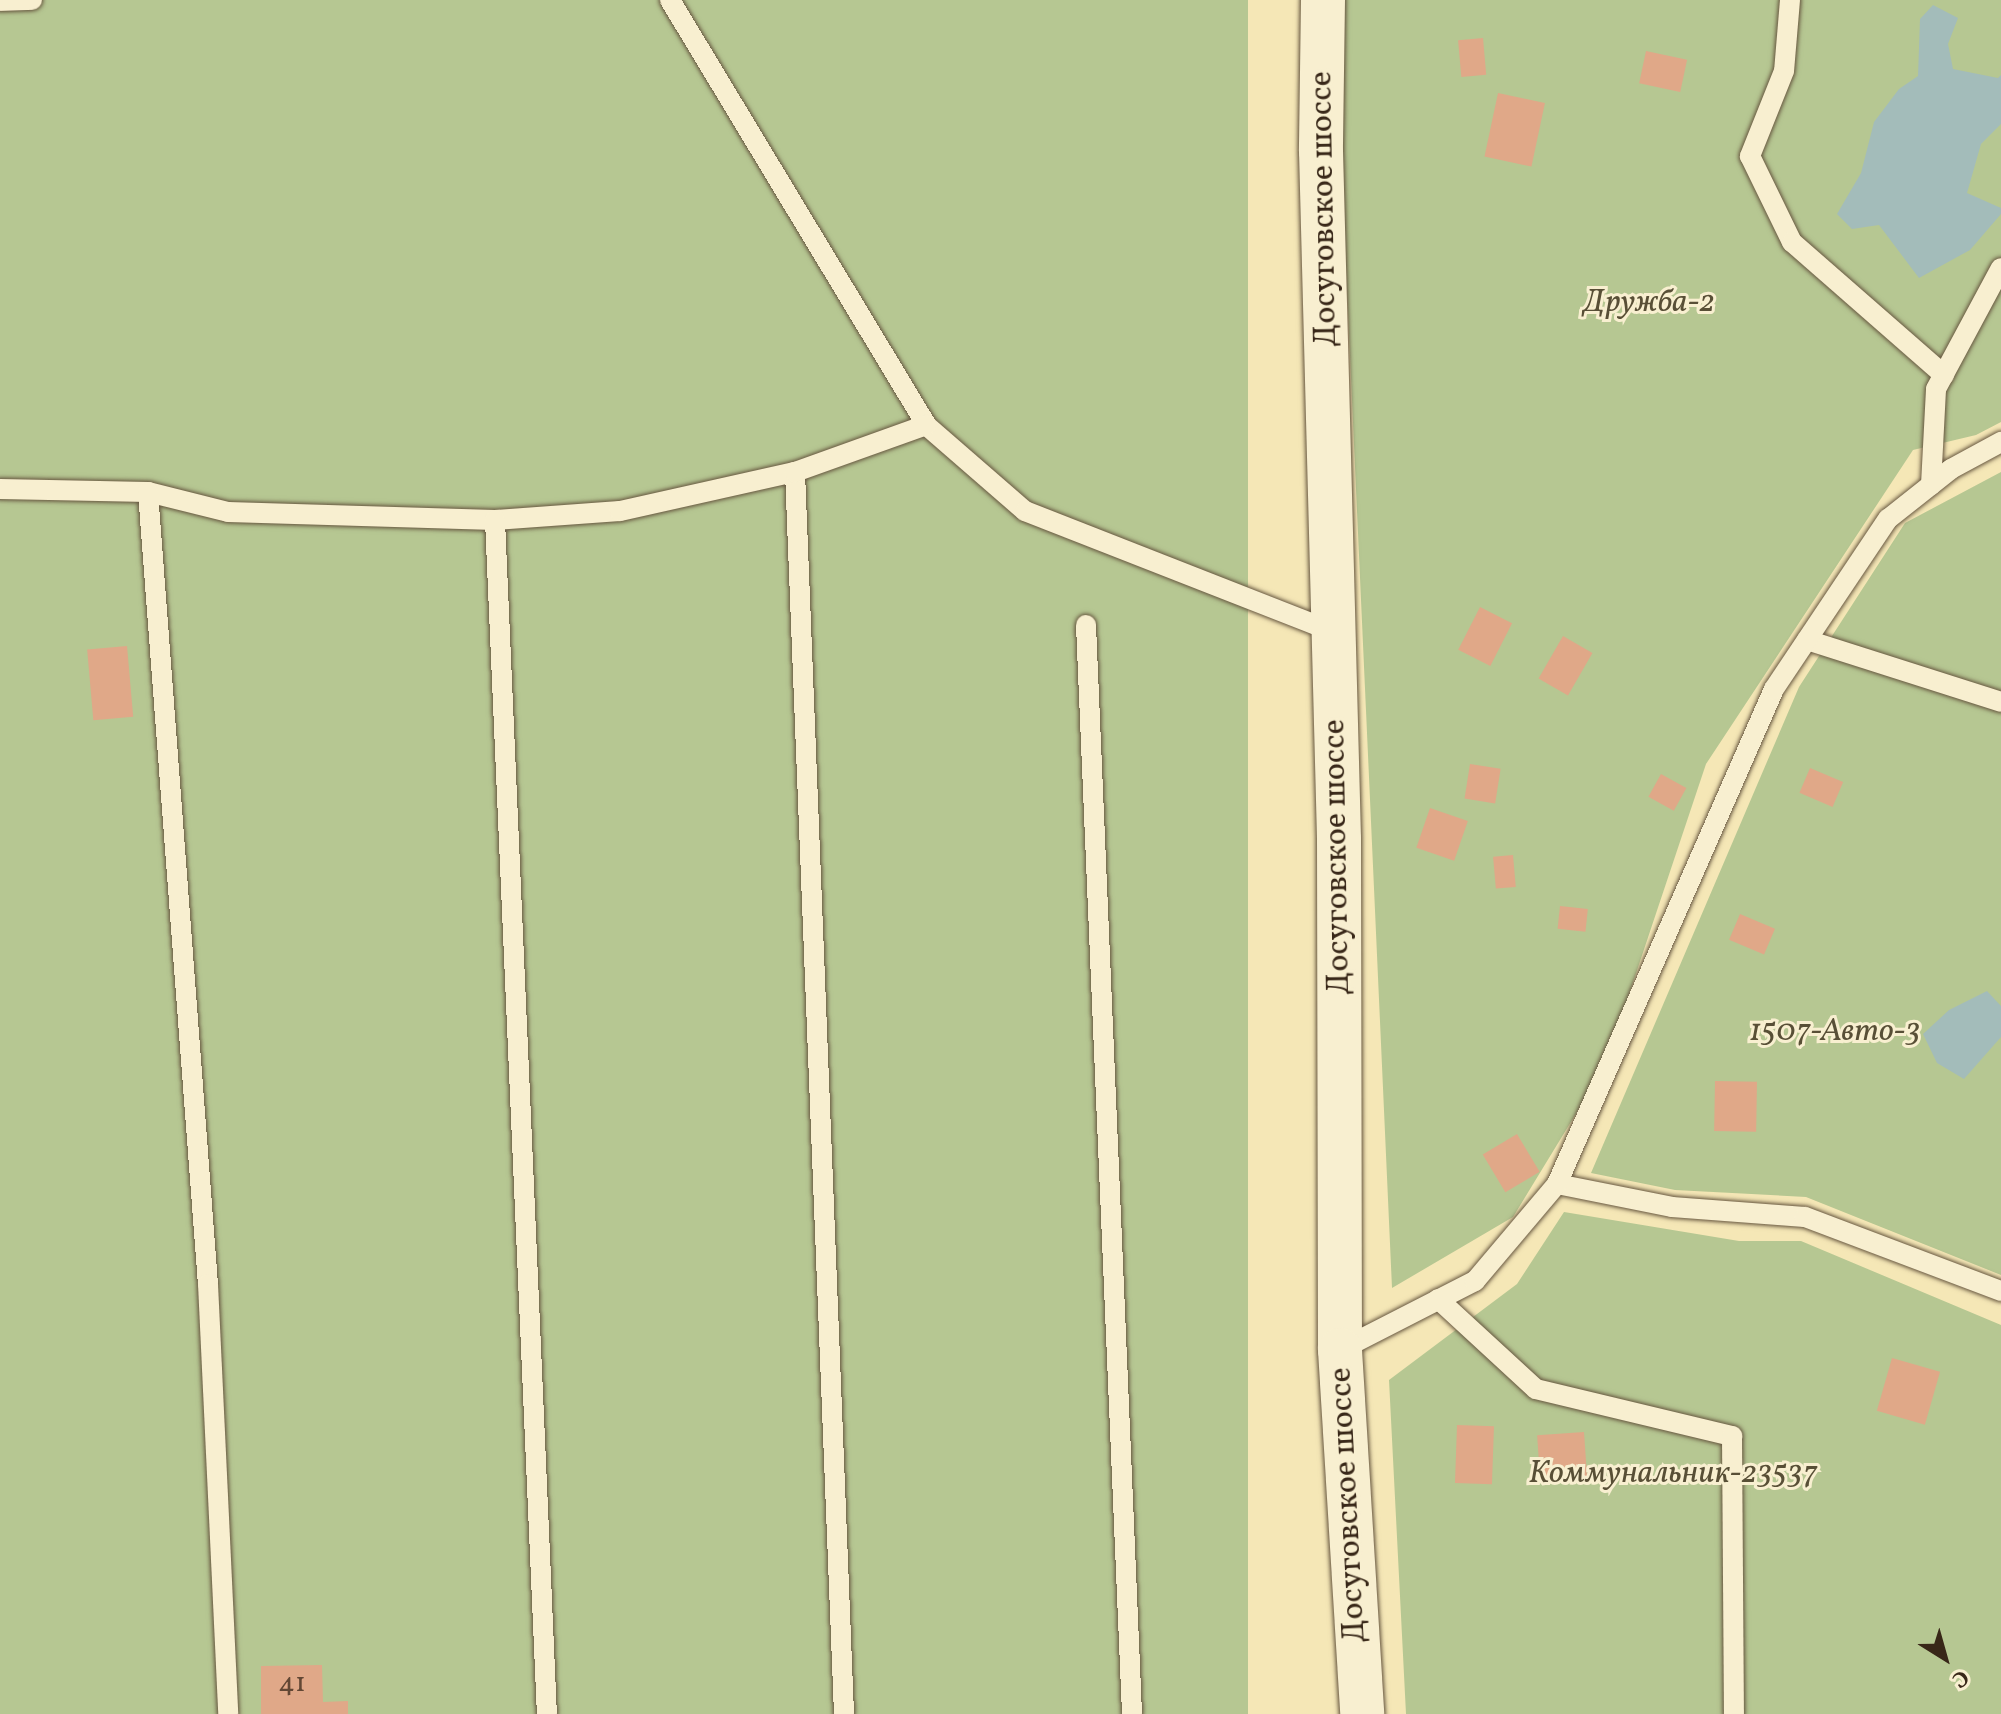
<!DOCTYPE html>
<html>
<head>
<meta charset="utf-8">
<style>
  body { margin:0 }
  #map { position:relative; width:2001px; height:1714px; overflow:hidden; background:#f5e7b6; font-family:Vollkorn,serif }
  div>[style] { position:absolute }
  .green>* { inset:0; background:#b6c792; transform-origin:0 0 }
  .water>* { inset:0; background:#a3bcba }
  .building>* { inset:0; background:#e0a888; transform-origin:0 0 }
  .roads { filter:drop-shadow(0 0 2px #675740) drop-shadow(0 0 2px #675740) }
  .lane>* { height:20px; margin:-10px; padding:0 10px; transform-origin:10px; border-radius:10px; background:#f8efd0 }
  .secondary>* { height:44px; margin:-22px; padding:0 22px; transform-origin:22px; border-radius:22px; background:#f8efd0 }
  span { translate:-50% -50%; white-space:nowrap; text-align:center; line-height:1.15; -webkit-text-stroke:6px #f8efd0; paint-order:stroke }
  .number-label { font-size:28px; color:#624734 }
  .number-label span { -webkit-text-stroke-width:0 }
  .street-label { font-size:32px; color:#382718 }
  .park-label { font-size:32px; color:#584f36; font-style:italic }
  .north { position:absolute; left:1905px; top:1618px; width:80px; height:80px; -webkit-text-stroke:6px #f8efd0; paint-order:stroke; rotate:143deg; font-size:22px; font-weight:700; line-height:32px; text-align:center; color:#382718 }
  .north::after { content:''; display:block; margin:auto; width:28px; height:36px; background:#382718; clip-path:polygon(50% 0,100% 100%,50% 72%,0 100%) }
</style>
</head>
<body>
<div id="map">
  <div class="green">
    <div style="left:0;top:0;width:1248px;height:1714px"></div>
    <div style="clip-path:polygon(1334px 0,2001px 0,2001px 422px,1976px 435px,1913px 450px,1706px 764px,1605px 1066px,1513px 1217px,1392px 1288px)"></div>
    <div style="clip-path:polygon(2001px 472px,2001px 1275px,1806px 1197px,1675px 1190px,1591px 1173px,1799px 687px,1905px 523px)"></div>
    <div style="clip-path:polygon(1564px 1212px,1739px 1241px,1801px 1241px,2001px 1325px,2001px 1714px,1406px 1714px,1389px 1380px,1517px 1284px)"></div>
  </div>
  <div class="water">
    <div style="clip-path:polygon(1933px 5px,1958px 18px,1948px 44px,1953px 69px,1998px 78px,2001px 75px,2001px 124px,1981px 144px,1967px 193px,2001px 208px,2001px 214px,1970px 250px,1919px 278px,1879px 225px,1852px 229px,1837px 214px,1861px 173px,1874px 122px,1899px 89px,1918px 76px,1920px 19px)"></div>
    <div style="clip-path:polygon(1987px 991px,2001px 1006px,2001px 1037px,1964px 1079px,1937px 1063px,1923px 1034px,1949px 1010px)"></div>
  </div>
  <div class="building">
    <div style="left:1483px;top:38px;width:37px;height:25px;rotate:85deg"></div>
    <div style="left:1646px;top:51px;width:42px;height:33px;rotate:12deg"></div>
    <div style="left:1498px;top:93px;width:48px;height:65px;rotate:12deg"></div>
    <div style="left:1480px;top:607px;width:36px;height:48px;rotate:27deg"></div>
    <div style="left:1563px;top:636px;width:34px;height:49px;rotate:30deg"></div>
    <div style="left:127px;top:646px;width:71px;height:40px;rotate:85deg"></div>
    <div style="left:1470px;top:764px;width:31px;height:35px;rotate:9deg"></div>
    <div style="left:1810px;top:768px;width:36px;height:27px;rotate:23deg"></div>
    <div style="left:1661px;top:774px;width:29px;height:26px;rotate:29deg"></div>
    <div style="left:1430px;top:808px;width:40px;height:42px;rotate:19deg"></div>
    <div style="left:1513px;top:855px;width:32px;height:20px;rotate:85deg"></div>
    <div style="left:1560px;top:906px;width:28px;height:23px;rotate:6deg"></div>
    <div style="left:1740px;top:914px;width:38px;height:28px;rotate:23deg"></div>
    <div style="left:1715px;top:1081px;width:42px;height:50px;rotate:1deg"></div>
    <div style="left:1517px;top:1134px;width:44px;height:40px;rotate:59deg"></div>
    <div style="left:1892px;top:1358px;width:50px;height:55px;rotate:16deg"></div>
    <div style="left:1457px;top:1425px;width:37px;height:58px;rotate:2deg"></div>
    <div style="left:1584px;top:1432px;width:47px;height:47px;rotate:86deg"></div>
    <div style="clip-path:polygon(322px 1665px,323px 1702px,348px 1701px,348px 1714px,261px 1714px,261px 1666px)"></div>
  </div>
  <div class="roads">
    <div class="lane">
      <div style="left:670px;top:0;width:496px;rotate:58.9deg"></div>
      <div style="left:926px;top:425px;width:131px;rotate:41deg"></div>
      <div style="left:1025px;top:511px;width:332px;rotate:21.4deg"></div>
      <div style="left:1790px;top:0;width:71px;rotate:94.8deg"></div>
      <div style="left:1784px;top:71px;width:92px;rotate:111.8deg"></div>
      <div style="left:1750px;top:156px;width:96px;rotate:64deg"></div>
      <div style="left:1792px;top:242px;width:202px;rotate:41.2deg"></div>
      <div style="left:0;top:1px;width:32px;rotate:-2deg"></div>
      <div style="left:795px;top:472px;width:1243px;rotate:87.74deg"></div>
      <div style="left:1931px;top:485px;width:96px;rotate:-87deg"></div>
      <div style="left:1936px;top:389px;width:137px;rotate:-61.8deg"></div>
      <div style="left:0;top:489px;width:148px;rotate:1.2deg"></div>
      <div style="left:148px;top:492px;width:82px;rotate:14deg"></div>
      <div style="left:228px;top:512px;width:267px;rotate:1.7deg"></div>
      <div style="left:495px;top:520px;width:125px;rotate:-4.1deg"></div>
      <div style="left:620px;top:511px;width:179px;rotate:-12.6deg"></div>
      <div style="left:795px;top:472px;width:139px;rotate:-19.7deg"></div>
      <div style="left:148px;top:492px;width:794px;rotate:85.67deg"></div>
      <div style="left:208px;top:1284px;width:430px;rotate:87.3deg"></div>
      <div style="left:495px;top:520px;width:1195px;rotate:87.51deg"></div>
      <div style="left:1086px;top:625px;width:1090px;rotate:87.58deg"></div>
      <div style="left:1807px;top:640px;width:204px;rotate:17.7deg"></div>
      <div style="left:1557px;top:1184px;width:117px;rotate:11.3deg"></div>
      <div style="left:1672px;top:1207px;width:133px;rotate:4.3deg"></div>
      <div style="left:1805px;top:1217px;width:210px;rotate:20.7deg"></div>
      <div style="left:1438px;top:1299px;width:133px;rotate:42.6deg"></div>
      <div style="left:1536px;top:1389px;width:202px;rotate:13.5deg"></div>
      <div style="left:1732px;top:1436px;width:278px;rotate:89.6deg"></div>
      <div style="left:1340px;top:1350px;width:152px;rotate:-27.1deg"></div>
      <div style="left:1475px;top:1281px;width:127px;rotate:-49.8deg"></div>
      <div style="left:1557px;top:1184px;width:540px;rotate:-66.33deg"></div>
      <div style="left:1774px;top:689px;width:205px;rotate:-56.2deg"></div>
      <div style="left:1888px;top:519px;width:80px;rotate:-38.4deg"></div>
      <div style="left:1951px;top:469px;width:57px;rotate:-28.4deg"></div>
    </div>
    <div class="secondary">
      <div style="left:1323px;top:0;width:151px;rotate:90.8deg"></div>
      <div style="left:1321px;top:151px;width:689px;rotate:88.5deg"></div>
      <div style="left:1339px;top:840px;width:510px;rotate:89.89deg"></div>
      <div style="left:1340px;top:1350px;width:365px;rotate:86.5deg"></div>
    </div>
  </div>
  <div class="number-label">
    <span style="left:292px;top:1684px">41</span>
  </div>
  <div class="street-label">
    <span style="left:1325px;top:209px;rotate:-91deg">Досуговское шоссе</span>
    <span style="left:1338px;top:857px;rotate:-91deg">Досуговское шоссе</span>
    <span style="left:1349px;top:1505px;rotate:-93deg">Досуговское шоссе</span>
  </div>
  <div class="park-label">
    <span style="left:1649px;top:303px">Дружба-2</span>
    <span style="left:1835px;top:1032px">1507-Авто-3</span>
    <span style="left:1673px;top:1474px">Коммунальник-23537</span>
  </div>
  <div class="north">С</div>
</div>
</body>
</html>
